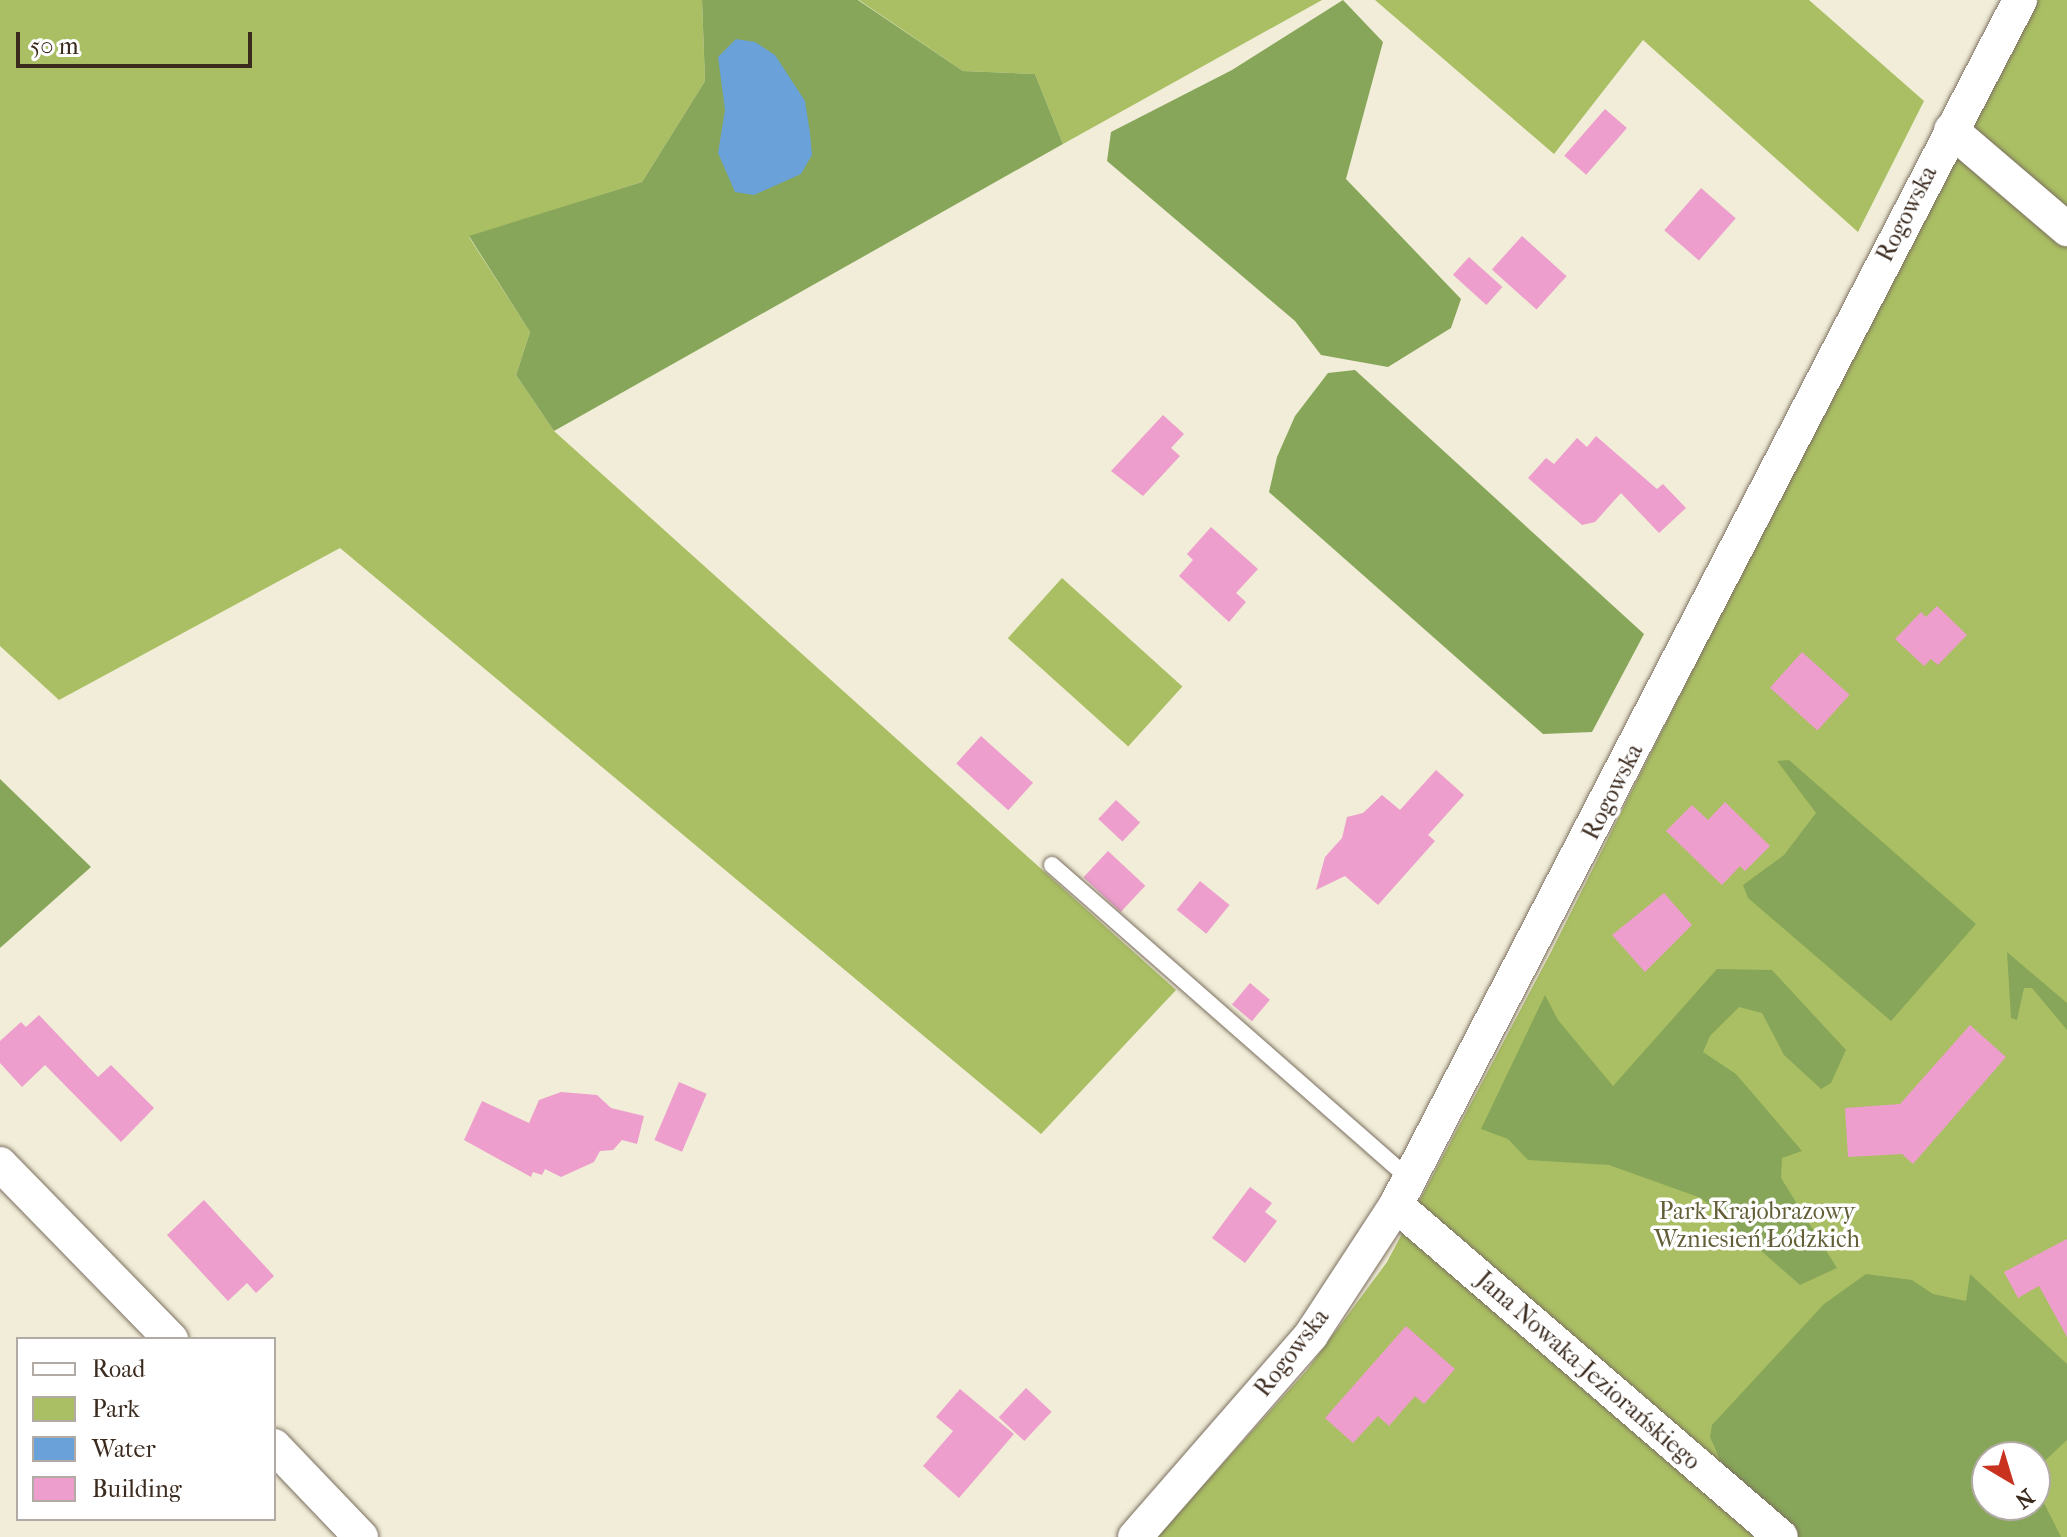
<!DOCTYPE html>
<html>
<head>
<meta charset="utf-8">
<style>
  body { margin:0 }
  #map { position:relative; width:2067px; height:1537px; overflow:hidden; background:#f1edd8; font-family:"IM FELL French Canon",serif }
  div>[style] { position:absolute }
  .green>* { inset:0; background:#aabf63; transform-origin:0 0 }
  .forest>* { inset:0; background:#87a659 }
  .water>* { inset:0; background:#6aa1d8 }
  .building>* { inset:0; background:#ed9ecc; transform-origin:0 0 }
  .roads { filter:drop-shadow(0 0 2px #7b6e5f) drop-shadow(0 0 2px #7b6e5f) }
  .service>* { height:16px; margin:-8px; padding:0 8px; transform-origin:8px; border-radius:8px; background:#fff }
  .minor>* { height:34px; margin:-17px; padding:0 17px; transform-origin:17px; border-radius:17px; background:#fff }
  span { translate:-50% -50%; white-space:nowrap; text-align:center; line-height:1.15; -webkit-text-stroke:7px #fff; paint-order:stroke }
  .street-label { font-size:24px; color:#3b2a1e }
  .park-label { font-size:24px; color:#625e36 }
  .legend { position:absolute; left:16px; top:1337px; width:260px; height:184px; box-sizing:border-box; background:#fff; border:2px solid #b1aaa5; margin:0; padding:10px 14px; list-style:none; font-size:24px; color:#3b2a1e }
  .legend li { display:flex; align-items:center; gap:16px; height:40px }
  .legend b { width:40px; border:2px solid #b1aaa5 }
  .north { position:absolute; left:1971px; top:1441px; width:80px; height:80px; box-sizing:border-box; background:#fff; border:2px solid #b1aaa5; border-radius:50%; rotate:142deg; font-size:22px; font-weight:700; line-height:32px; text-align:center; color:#3b2a1e }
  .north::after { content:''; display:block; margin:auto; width:28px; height:36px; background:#c8321e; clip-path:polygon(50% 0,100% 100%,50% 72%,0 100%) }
  .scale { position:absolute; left:16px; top:32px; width:236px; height:36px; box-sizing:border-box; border:4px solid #3b2a1e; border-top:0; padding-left:10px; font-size:24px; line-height:28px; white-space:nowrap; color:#3b2a1e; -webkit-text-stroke:6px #fff; paint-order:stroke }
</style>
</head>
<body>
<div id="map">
  <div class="green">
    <div style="clip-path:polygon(0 0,702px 0,705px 81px,642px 182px,469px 237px,530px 332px,516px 375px,554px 431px,1176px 990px,1041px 1134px,340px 548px,59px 700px,0 646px)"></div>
    <div style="clip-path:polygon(859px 0,1322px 0,1063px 144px,1035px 74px,963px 71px)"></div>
    <div style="clip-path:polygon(1375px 0,1809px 0,1924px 101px,1858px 232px,1643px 40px,1554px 154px)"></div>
    <div style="clip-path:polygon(evenodd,2037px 0,2067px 0,2067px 1537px,1157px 1537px,1307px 1370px,1387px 1262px,1551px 952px,1886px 284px,2037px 0,1987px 1457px,2035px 1457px,2035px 1505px,1987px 1505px,1987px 1457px)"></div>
    <div style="left:1062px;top:578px;width:162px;height:81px;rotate:42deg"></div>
  </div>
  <div class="forest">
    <div style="clip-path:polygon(702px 0,858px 0,963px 71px,1035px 74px,1063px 144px,554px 431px,516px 375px,530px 332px,469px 236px,642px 182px,705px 81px)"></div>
    <div style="clip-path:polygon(1343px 0,1383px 42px,1346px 179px,1461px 299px,1451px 328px,1388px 367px,1321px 355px,1295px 321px,1107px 161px,1111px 132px,1232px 70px)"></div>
    <div style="clip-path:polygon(1355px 370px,1644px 634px,1592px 732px,1543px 734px,1269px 492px,1277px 457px,1295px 416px,1328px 373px)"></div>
    <div style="clip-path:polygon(1789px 760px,1976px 924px,1891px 1021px,1748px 898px,1743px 885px,1784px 855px,1816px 813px,1777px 761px)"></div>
    <div style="clip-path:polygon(0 779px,91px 867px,0 948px)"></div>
    <div style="clip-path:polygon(2007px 952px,2067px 1003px,2067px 1030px,2032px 988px,2024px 988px,2017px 1020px,2011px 1018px)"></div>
    <div style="clip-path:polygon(1717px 969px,1772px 970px,1846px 1050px,1831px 1083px,1821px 1089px,1784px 1055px,1762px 1013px,1739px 1007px,1710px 1036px,1703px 1052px,1736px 1074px,1802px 1151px,1782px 1158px,1781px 1178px,1837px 1268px,1800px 1285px,1701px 1198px,1609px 1165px,1528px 1160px,1508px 1139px,1481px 1129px,1545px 995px,1558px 1020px,1613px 1086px)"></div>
    <div style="clip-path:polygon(1866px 1274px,1912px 1280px,1933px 1294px,1966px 1301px,1970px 1274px,2067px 1364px,2067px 1440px,2035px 1470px,2035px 1457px,1987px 1457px,1987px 1505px,2035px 1505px,2035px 1485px,2061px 1537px,1798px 1537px,1725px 1471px,1710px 1437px,1712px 1425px,1824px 1304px)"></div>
  </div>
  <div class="water">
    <div style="clip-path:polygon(736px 39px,755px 42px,775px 55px,805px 101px,810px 133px,812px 155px,801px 174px,754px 195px,735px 192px,718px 153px,725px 110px,718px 57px)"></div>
  </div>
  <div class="building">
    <div style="left:1605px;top:109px;width:29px;height:62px;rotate:41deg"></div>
    <div style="left:1701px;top:188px;width:46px;height:56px;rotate:41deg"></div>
    <div style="left:1522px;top:236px;width:60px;height:45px;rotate:42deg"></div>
    <div style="left:1469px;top:257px;width:45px;height:24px;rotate:42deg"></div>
    <div style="clip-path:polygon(1163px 415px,1184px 434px,1171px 448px,1180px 456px,1143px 496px,1111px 471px)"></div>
    <div style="clip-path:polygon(1596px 436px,1657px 489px,1663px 484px,1686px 508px,1659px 533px,1621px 493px,1595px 522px,1582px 525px,1528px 478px,1546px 458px,1554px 464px,1577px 438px,1587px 447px)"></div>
    <div style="clip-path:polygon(1211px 527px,1258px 569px,1236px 593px,1246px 602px,1229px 622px,1179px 576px,1193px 560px,1187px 554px)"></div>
    <div style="clip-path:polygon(1937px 606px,1967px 635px,1938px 665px,1931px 659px,1924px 666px,1895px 639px,1921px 612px,1926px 617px)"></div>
    <div style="left:1802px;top:652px;width:64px;height:48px;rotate:42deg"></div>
    <div style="left:981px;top:736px;width:70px;height:37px;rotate:42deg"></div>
    <div style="clip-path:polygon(1436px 770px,1464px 795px,1428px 835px,1435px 841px,1378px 905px,1345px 876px,1316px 890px,1325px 857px,1342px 838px,1347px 817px,1363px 813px,1382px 795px,1400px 810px)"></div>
    <div style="left:1116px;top:800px;width:33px;height:26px;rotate:43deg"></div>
    <div style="clip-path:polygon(1725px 802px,1770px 846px,1745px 871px,1740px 866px,1722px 885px,1666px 831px,1692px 805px,1708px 820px)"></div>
    <div style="left:1108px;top:851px;width:51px;height:36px;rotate:43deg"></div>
    <div style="left:1200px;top:881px;width:38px;height:37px;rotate:39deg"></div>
    <div style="clip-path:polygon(1664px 893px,1692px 925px,1645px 972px,1612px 935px)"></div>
    <div style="left:1250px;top:983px;width:26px;height:28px;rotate:40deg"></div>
    <div style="clip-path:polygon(39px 1015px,98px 1077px,111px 1065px,154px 1108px,121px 1142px,45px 1065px,22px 1087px,0 1063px,0 1041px,21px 1022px,26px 1027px)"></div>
    <div style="clip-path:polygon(1970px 1025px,2006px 1057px,1913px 1164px,1902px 1154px,1848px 1157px,1845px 1108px,1900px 1104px)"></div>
    <div style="left:679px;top:1082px;width:30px;height:63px;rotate:23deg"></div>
    <div style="clip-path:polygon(561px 1092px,597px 1095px,611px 1108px,644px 1116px,637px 1144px,622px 1140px,613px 1150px,600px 1151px,594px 1162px,561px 1177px,545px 1169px,542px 1175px,533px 1172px,531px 1177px,464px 1140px,482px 1101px,529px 1123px,539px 1100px)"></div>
    <div style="clip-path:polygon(1250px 1187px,1272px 1203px,1265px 1212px,1277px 1221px,1245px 1263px,1212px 1238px)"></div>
    <div style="clip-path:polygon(204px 1200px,274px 1276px,256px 1293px,247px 1283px,228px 1301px,167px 1235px)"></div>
    <div style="clip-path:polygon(2067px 1239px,2067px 1337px,2039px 1286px,2018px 1298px,2004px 1272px)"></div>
    <div style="clip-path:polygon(1406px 1326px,1455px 1369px,1424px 1404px,1415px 1396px,1389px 1426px,1378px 1416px,1353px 1443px,1325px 1418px)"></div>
    <div style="left:1026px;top:1388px;width:35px;height:40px;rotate:43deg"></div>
    <div style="clip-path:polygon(960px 1389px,1014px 1434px,959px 1498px,923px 1466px,953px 1431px,936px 1417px)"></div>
  </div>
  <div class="roads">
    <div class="service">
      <div style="left:1052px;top:865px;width:477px;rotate:41.3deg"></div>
    </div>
    <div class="minor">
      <div style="left:1951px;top:130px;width:153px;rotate:40.5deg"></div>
      <div style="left:0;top:1164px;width:245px;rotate:45.7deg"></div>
      <div style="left:1396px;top:1205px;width:508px;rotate:40.77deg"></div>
      <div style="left:274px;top:1446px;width:126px;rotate:46.3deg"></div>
      <div style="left:1135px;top:1537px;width:268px;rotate:-48.9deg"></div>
      <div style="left:1311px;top:1335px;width:155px;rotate:-56.8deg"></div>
      <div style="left:1396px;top:1205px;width:1357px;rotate:-62.62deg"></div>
    </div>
  </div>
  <div class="street-label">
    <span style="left:1907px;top:214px;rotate:-63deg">Rogowska</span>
    <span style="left:1613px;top:792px;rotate:-63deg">Rogowska</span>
    <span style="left:1292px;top:1353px;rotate:-52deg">Rogowska</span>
    <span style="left:1588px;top:1371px;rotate:41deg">Jana Nowaka-Jeziorańskiego</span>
  </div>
  <div class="park-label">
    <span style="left:1757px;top:1226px">Park Krajobrazowy<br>Wzniesień Łódzkich</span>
  </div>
  <ul class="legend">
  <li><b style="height:10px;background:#fff"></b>Road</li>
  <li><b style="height:22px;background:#aabf63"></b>Park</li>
  <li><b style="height:22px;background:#6aa1d8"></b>Water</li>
  <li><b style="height:22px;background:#ed9ecc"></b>Building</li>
  </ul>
  <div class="north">N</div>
  <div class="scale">50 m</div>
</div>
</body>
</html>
